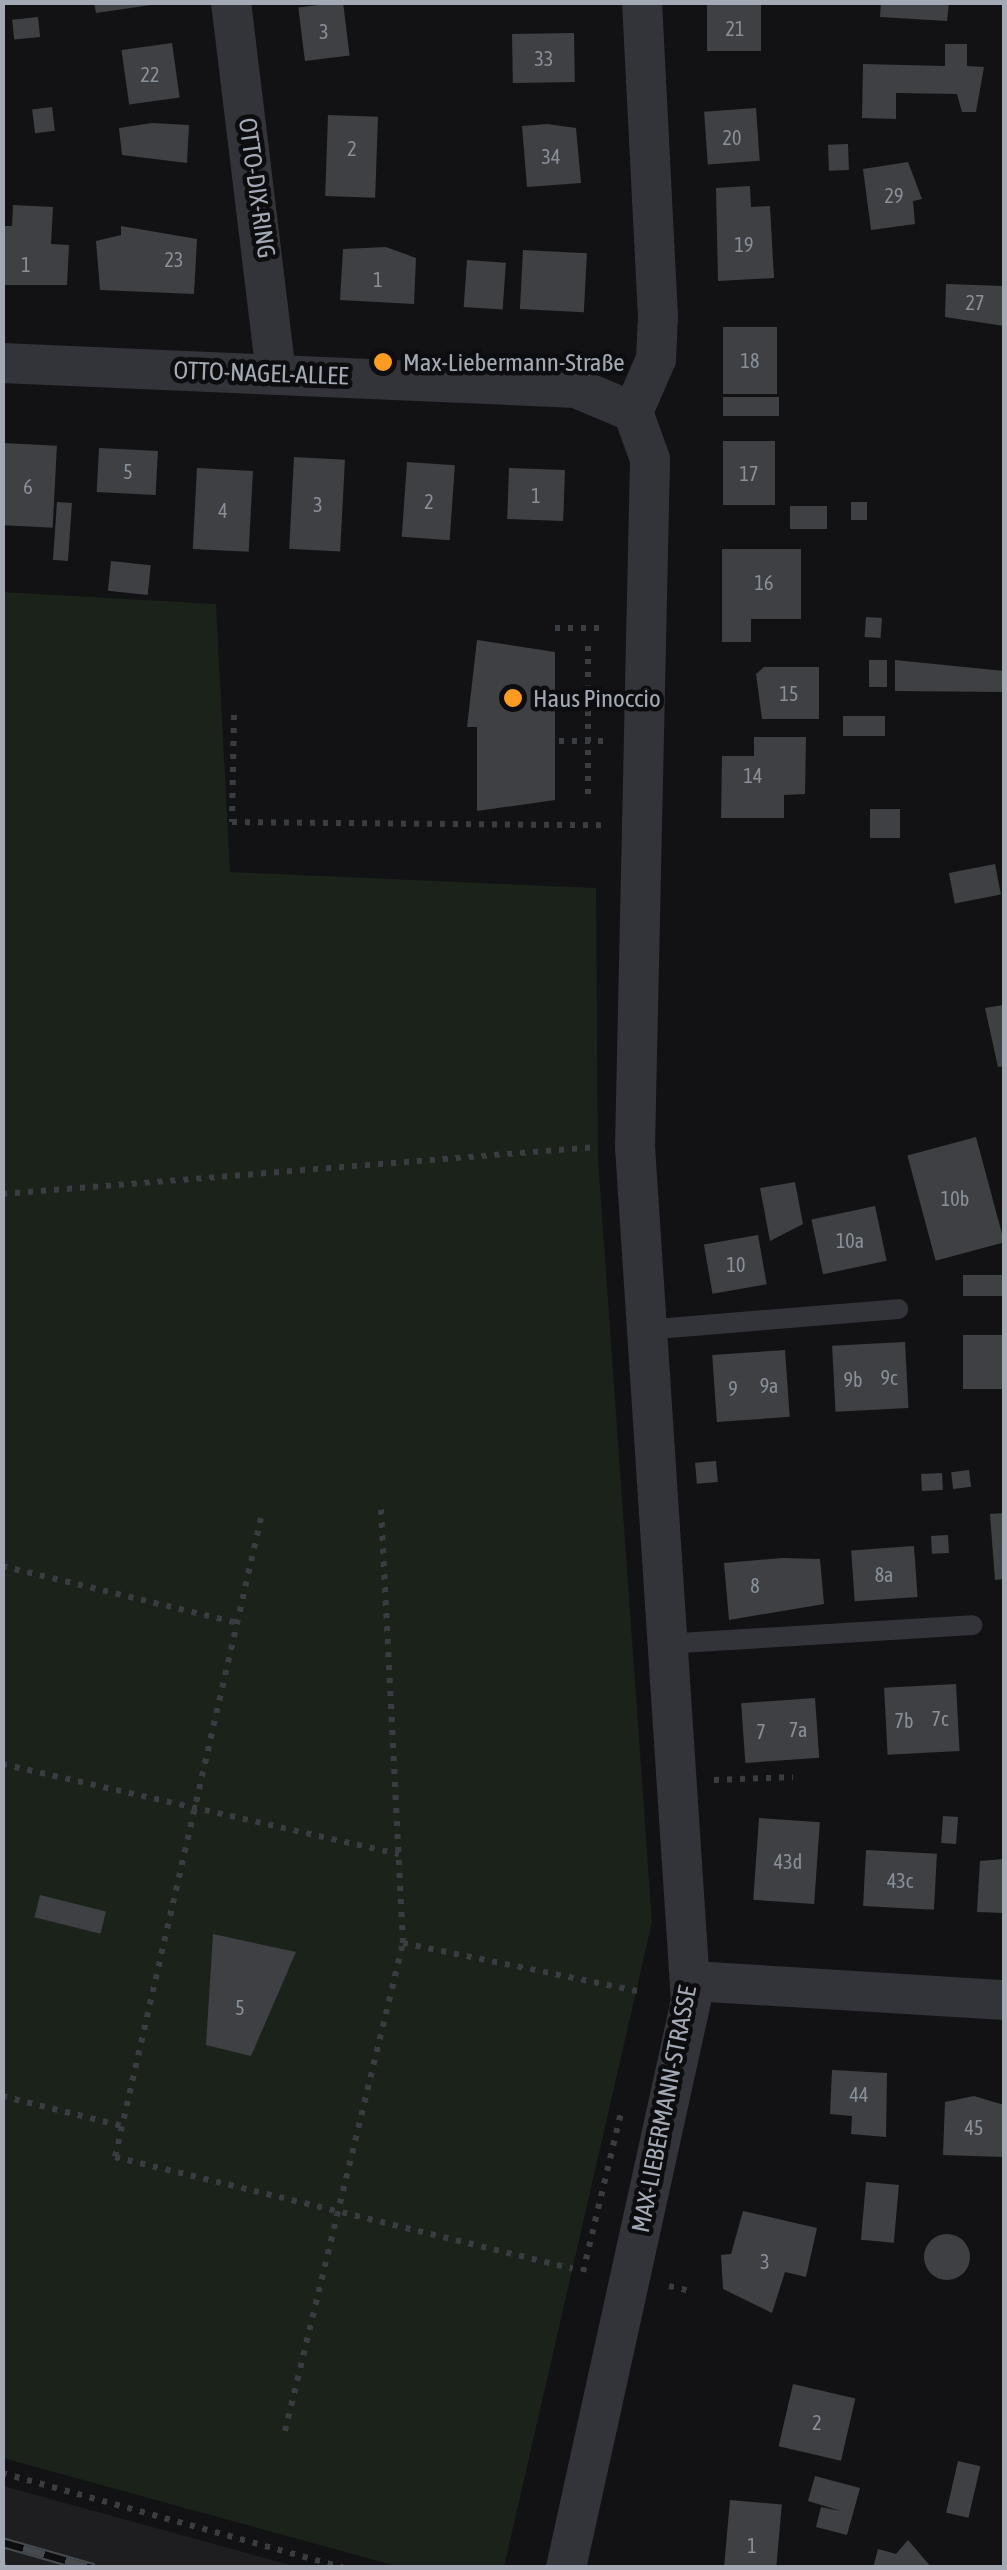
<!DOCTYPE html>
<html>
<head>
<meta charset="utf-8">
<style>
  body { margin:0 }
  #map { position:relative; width:1007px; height:2570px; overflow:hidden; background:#121214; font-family:"Asap Condensed",sans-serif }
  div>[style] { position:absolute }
  .built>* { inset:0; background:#1e1e21 }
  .green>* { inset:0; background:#1a221a }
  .building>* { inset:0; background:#3e4044; transform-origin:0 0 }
  .round { border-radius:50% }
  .path>* { height:6px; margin-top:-3px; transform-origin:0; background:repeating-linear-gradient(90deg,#393c40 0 5px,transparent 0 13px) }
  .service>* { height:20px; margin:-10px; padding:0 10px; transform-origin:10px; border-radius:10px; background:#333439 }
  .minor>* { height:40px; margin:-20px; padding:0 20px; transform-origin:20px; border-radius:20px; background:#333439 }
  .rail>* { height:11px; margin-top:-5.5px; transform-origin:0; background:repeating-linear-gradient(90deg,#0d0d0f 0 22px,#46494e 0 44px); box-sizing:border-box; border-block:2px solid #46494e }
  .dots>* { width:28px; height:28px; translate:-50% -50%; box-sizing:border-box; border:5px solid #0d0d0f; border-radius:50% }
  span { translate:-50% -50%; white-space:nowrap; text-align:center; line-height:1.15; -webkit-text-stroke:9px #0d0d0f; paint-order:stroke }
  .number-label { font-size:20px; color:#8a9099 }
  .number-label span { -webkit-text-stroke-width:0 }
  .street-label { font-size:25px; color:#a3aab5 }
  .poi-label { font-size:25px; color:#a3aab5 }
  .left { translate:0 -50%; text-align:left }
  .frame { position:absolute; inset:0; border:5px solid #a3aab5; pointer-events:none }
</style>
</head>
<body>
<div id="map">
  <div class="built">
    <div style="clip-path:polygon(2px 2486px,3px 2486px,298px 2567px,3px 2567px)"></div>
  </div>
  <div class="green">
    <div style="clip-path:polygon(2px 592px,216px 604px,230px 872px,596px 888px,598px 1159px,652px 1922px,504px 2567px,400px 2567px,3px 2458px)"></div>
  </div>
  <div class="building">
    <div style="clip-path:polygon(94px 2px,151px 2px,151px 5px,96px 13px)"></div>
    <div style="left:343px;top:2px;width:54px;height:45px;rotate:83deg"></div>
    <div style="left:707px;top:2px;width:54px;height:49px"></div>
    <div style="clip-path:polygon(881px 2px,949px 2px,947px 21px,880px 17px)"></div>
    <div style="left:38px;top:17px;width:20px;height:26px;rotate:84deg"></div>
    <div style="left:574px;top:33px;width:49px;height:62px;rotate:89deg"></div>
    <div style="left:172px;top:43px;width:55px;height:51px;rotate:82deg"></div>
    <div style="clip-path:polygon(945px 44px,967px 44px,967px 66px,984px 67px,976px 112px,962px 112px,957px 94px,896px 93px,896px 119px,862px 118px,863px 64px,945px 66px)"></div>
    <div style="left:52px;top:107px;width:24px;height:20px;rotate:83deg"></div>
    <div style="left:756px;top:108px;width:53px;height:52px;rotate:86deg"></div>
    <div style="left:328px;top:115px;width:50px;height:81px;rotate:2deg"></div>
    <div style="clip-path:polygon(152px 123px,189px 125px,187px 163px,122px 155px,119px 128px)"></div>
    <div style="clip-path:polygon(547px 124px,576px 128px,581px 183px,527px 187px,522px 126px)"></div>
    <div style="left:848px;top:144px;width:26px;height:20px;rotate:88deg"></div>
    <div style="clip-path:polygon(908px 162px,922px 199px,913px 201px,915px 224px,871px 230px,863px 169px)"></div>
    <div style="clip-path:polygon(750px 186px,751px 207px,770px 206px,774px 278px,718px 281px,716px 188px)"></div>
    <div style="clip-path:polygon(13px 205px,53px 207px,51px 244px,69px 245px,67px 285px,2px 285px,2px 226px,12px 226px)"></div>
    <div style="clip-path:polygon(121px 226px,197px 239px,194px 294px,100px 290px,96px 241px,121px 235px)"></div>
    <div style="clip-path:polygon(386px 247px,416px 258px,414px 304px,340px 300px,343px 249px)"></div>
    <div style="left:523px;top:250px;width:64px;height:59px;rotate:3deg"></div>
    <div style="left:467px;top:260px;width:39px;height:47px;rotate:4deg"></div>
    <div style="clip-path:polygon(946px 284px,1004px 286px,1004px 326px,945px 317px)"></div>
    <div style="left:723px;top:327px;width:54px;height:67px"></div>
    <div style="left:723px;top:397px;width:56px;height:19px"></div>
    <div style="left:723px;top:441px;width:52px;height:64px"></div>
    <div style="left:3px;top:443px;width:54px;height:82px;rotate:3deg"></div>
    <div style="left:99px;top:448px;width:59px;height:44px;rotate:3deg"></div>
    <div style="left:294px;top:457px;width:51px;height:92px;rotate:3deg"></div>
    <div style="left:407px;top:462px;width:48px;height:75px;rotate:4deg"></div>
    <div style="left:197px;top:468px;width:56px;height:81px;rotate:3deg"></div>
    <div style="left:509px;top:468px;width:56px;height:51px;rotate:2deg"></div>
    <div style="left:57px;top:502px;width:15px;height:58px;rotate:4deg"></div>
    <div style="left:851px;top:502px;width:16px;height:18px"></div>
    <div style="left:790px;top:506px;width:37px;height:23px"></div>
    <div style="clip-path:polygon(722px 549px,801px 549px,801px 619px,751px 619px,751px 642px,722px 642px)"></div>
    <div style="left:111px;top:561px;width:40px;height:30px;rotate:6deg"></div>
    <div style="left:866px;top:617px;width:16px;height:20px;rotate:4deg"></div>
    <div style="clip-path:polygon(477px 640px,555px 652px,555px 800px,477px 811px,477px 727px,467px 727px)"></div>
    <div style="left:869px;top:660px;width:18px;height:27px"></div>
    <div style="clip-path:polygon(895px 660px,1004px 671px,1004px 692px,895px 691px)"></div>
    <div style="clip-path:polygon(764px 667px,819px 667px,819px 719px,762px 719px,756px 674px)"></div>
    <div style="left:843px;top:716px;width:42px;height:20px"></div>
    <div style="clip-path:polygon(754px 737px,806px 737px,805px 794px,784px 795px,784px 818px,721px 818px,722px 756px,754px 756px)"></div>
    <div style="left:870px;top:809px;width:30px;height:29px"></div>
    <div style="left:995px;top:864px;width:31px;height:47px;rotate:79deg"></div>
    <div style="clip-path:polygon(1004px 1005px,1004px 1066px,998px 1067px,985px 1008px)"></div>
    <div style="left:976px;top:1137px;width:109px;height:71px;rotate:75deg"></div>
    <div style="clip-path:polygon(795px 1182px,803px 1224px,770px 1241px,760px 1188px)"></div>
    <div style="left:875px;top:1206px;width:56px;height:65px;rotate:78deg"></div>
    <div style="left:758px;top:1235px;width:50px;height:55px;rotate:80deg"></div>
    <div style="left:963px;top:1275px;width:41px;height:21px"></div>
    <div style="left:1004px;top:1335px;width:54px;height:41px;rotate:90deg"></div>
    <div style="left:905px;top:1342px;width:66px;height:73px;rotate:87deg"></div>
    <div style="left:785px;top:1350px;width:67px;height:73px;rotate:86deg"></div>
    <div style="left:716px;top:1461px;width:21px;height:21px;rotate:85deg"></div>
    <div style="left:969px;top:1470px;width:17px;height:18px;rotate:83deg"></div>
    <div style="left:942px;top:1473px;width:17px;height:21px;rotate:87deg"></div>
    <div style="clip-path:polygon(1004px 1513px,1004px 1579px,995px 1580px,990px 1514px)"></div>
    <div style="left:948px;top:1535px;width:18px;height:17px;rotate:87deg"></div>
    <div style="left:914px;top:1546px;width:51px;height:63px;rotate:86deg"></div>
    <div style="clip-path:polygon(783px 1558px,820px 1559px,824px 1604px,729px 1620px,724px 1563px)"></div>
    <div style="left:956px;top:1684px;width:67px;height:72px;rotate:87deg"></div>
    <div style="left:815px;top:1698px;width:60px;height:74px;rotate:86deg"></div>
    <div style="left:943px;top:1816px;width:15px;height:27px;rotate:4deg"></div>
    <div style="left:759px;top:1818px;width:61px;height:82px;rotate:4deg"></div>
    <div style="left:866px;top:1850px;width:71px;height:56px;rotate:3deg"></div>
    <div style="clip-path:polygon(1004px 1859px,1004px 1913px,977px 1912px,980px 1861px)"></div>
    <div style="left:40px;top:1895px;width:68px;height:23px;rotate:14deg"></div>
    <div style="clip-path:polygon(213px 1934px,296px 1952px,251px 2056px,206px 2045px)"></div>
    <div style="clip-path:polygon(832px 2070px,887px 2073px,886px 2137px,851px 2134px,852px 2116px,830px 2114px)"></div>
    <div style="clip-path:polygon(974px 2096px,1004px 2105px,1004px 2157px,943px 2155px,945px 2102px)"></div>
    <div style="left:866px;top:2182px;width:33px;height:58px;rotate:5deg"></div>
    <div style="clip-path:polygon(743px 2211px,817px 2228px,806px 2277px,785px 2272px,772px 2313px,723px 2289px,721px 2255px,731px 2254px)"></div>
    <div class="round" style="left:924px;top:2234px;width:46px;height:46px"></div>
    <div style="left:793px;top:2384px;width:64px;height:64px;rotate:13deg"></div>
    <div style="left:958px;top:2461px;width:23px;height:53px;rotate:13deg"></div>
    <div style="clip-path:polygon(815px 2476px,860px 2488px,847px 2535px,816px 2527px,821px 2507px,841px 2511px,808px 2501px)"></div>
    <div style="left:730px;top:2500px;width:52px;height:68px;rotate:5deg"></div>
    <div style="clip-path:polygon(908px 2540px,932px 2568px,873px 2568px,878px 2549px,896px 2554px)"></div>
  </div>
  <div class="path">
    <div style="left:555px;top:628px;width:51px"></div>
    <div style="left:588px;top:646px;width:152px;rotate:90deg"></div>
    <div style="left:234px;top:715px;width:107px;rotate:91.1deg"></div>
    <div style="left:232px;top:822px;width:373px;rotate:0.5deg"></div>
    <div style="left:559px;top:741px;width:48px"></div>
    <div style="left:2px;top:1194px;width:596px;rotate:-4.52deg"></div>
    <div style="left:261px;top:1518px;width:655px;rotate:102.87deg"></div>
    <div style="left:115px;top:2157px;width:471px;rotate:13.7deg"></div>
    <div style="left:2px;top:1566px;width:242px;rotate:13.6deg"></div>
    <div style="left:2px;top:1764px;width:407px;rotate:12.8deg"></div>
    <div style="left:714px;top:1780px;width:79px;rotate:-2.2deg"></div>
    <div style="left:403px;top:1943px;width:239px;rotate:11.6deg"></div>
    <div style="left:2px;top:2096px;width:124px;rotate:14deg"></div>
    <div style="left:583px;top:2272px;width:164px;rotate:-76.6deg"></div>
    <div style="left:669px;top:2286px;width:18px;rotate:13deg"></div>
    <div style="left:285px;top:2431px;width:502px;rotate:-76.41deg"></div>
    <div style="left:403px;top:1943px;width:437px;rotate:-92.9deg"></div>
    <div style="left:2px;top:2473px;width:356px;rotate:15.5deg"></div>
  </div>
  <div class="service">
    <div style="left:644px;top:1330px;width:255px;rotate:-4.7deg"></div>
    <div style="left:664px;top:1644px;width:309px;rotate:-3.5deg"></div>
  </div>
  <div class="minor">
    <div style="left:231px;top:2px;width:375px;rotate:83.1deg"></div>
    <div style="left:2px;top:363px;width:575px;rotate:2.49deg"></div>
    <div style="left:576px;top:388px;width:62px;rotate:22.8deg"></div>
    <div style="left:692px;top:1981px;width:313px;rotate:3.5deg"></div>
    <div style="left:566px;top:2568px;width:581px;rotate:-77.57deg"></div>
    <div style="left:691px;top:2001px;width:856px;rotate:-93.75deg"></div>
    <div style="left:635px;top:1147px;width:688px;rotate:-88.75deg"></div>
    <div style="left:650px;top:459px;width:50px;rotate:-109.9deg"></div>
    <div style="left:633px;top:412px;width:58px;rotate:-66.5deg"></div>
    <div style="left:656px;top:359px;width:42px;rotate:-87.3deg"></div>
    <div style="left:658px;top:317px;width:315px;rotate:-92.9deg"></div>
  </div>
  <div class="rail">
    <div style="left:2px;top:2542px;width:95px;rotate:15.9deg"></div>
    <div style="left:2px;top:2567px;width:2px;rotate:27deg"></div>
  </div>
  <div class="dots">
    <div style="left:383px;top:362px;background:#fc9a22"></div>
    <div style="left:513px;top:698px;background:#fc9a22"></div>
  </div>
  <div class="number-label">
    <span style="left:735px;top:28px">21</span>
    <span style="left:324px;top:31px">3</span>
    <span style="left:544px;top:58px">33</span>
    <span style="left:150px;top:74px">22</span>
    <span style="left:732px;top:137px">20</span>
    <span style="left:352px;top:148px">2</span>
    <span style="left:551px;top:156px">34</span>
    <span style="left:894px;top:195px">29</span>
    <span style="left:744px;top:244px">19</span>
    <span style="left:174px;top:259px">23</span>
    <span style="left:26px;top:264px">1</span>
    <span style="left:378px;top:279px">1</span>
    <span style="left:975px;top:302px">27</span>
    <span style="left:750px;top:360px">18</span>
    <span style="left:128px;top:471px">5</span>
    <span style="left:749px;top:473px">17</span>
    <span style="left:28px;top:486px">6</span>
    <span style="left:536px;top:495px">1</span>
    <span style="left:429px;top:501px">2</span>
    <span style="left:318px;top:504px">3</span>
    <span style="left:223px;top:510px">4</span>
    <span style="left:764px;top:582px">16</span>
    <span style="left:789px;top:693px">15</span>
    <span style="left:753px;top:775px">14</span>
    <span style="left:955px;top:1198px">10b</span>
    <span style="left:850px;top:1240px">10a</span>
    <span style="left:736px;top:1264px">10</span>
    <span style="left:889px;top:1377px">9c</span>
    <span style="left:853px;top:1379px">9b</span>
    <span style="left:769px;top:1385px">9a</span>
    <span style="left:733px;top:1388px">9</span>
    <span style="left:884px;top:1574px">8a</span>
    <span style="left:755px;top:1585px">8</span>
    <span style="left:940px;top:1718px">7c</span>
    <span style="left:904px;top:1720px">7b</span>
    <span style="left:798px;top:1729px">7a</span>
    <span style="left:761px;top:1731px">7</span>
    <span style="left:788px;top:1861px">43d</span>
    <span style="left:900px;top:1880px">43c</span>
    <span style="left:240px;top:2007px">5</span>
    <span style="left:859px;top:2094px">44</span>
    <span style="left:974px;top:2127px">45</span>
    <span style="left:765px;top:2261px">3</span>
    <span style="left:817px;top:2422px">2</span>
    <span style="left:752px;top:2545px">1</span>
  </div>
  <div class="street-label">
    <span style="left:257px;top:188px;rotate:82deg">OTTO-DIX-RING</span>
    <span style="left:261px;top:373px;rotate:2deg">OTTO-NAGEL-ALLEE</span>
    <span style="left:664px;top:2109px;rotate:-79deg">MAX-LIEBERMANN-STRASSE</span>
  </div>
  <div class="poi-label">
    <span class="left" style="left:403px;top:362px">Max-Liebermann-Straße</span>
    <span class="left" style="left:533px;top:698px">Haus Pinoccio</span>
  </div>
  <div class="frame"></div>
</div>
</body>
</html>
